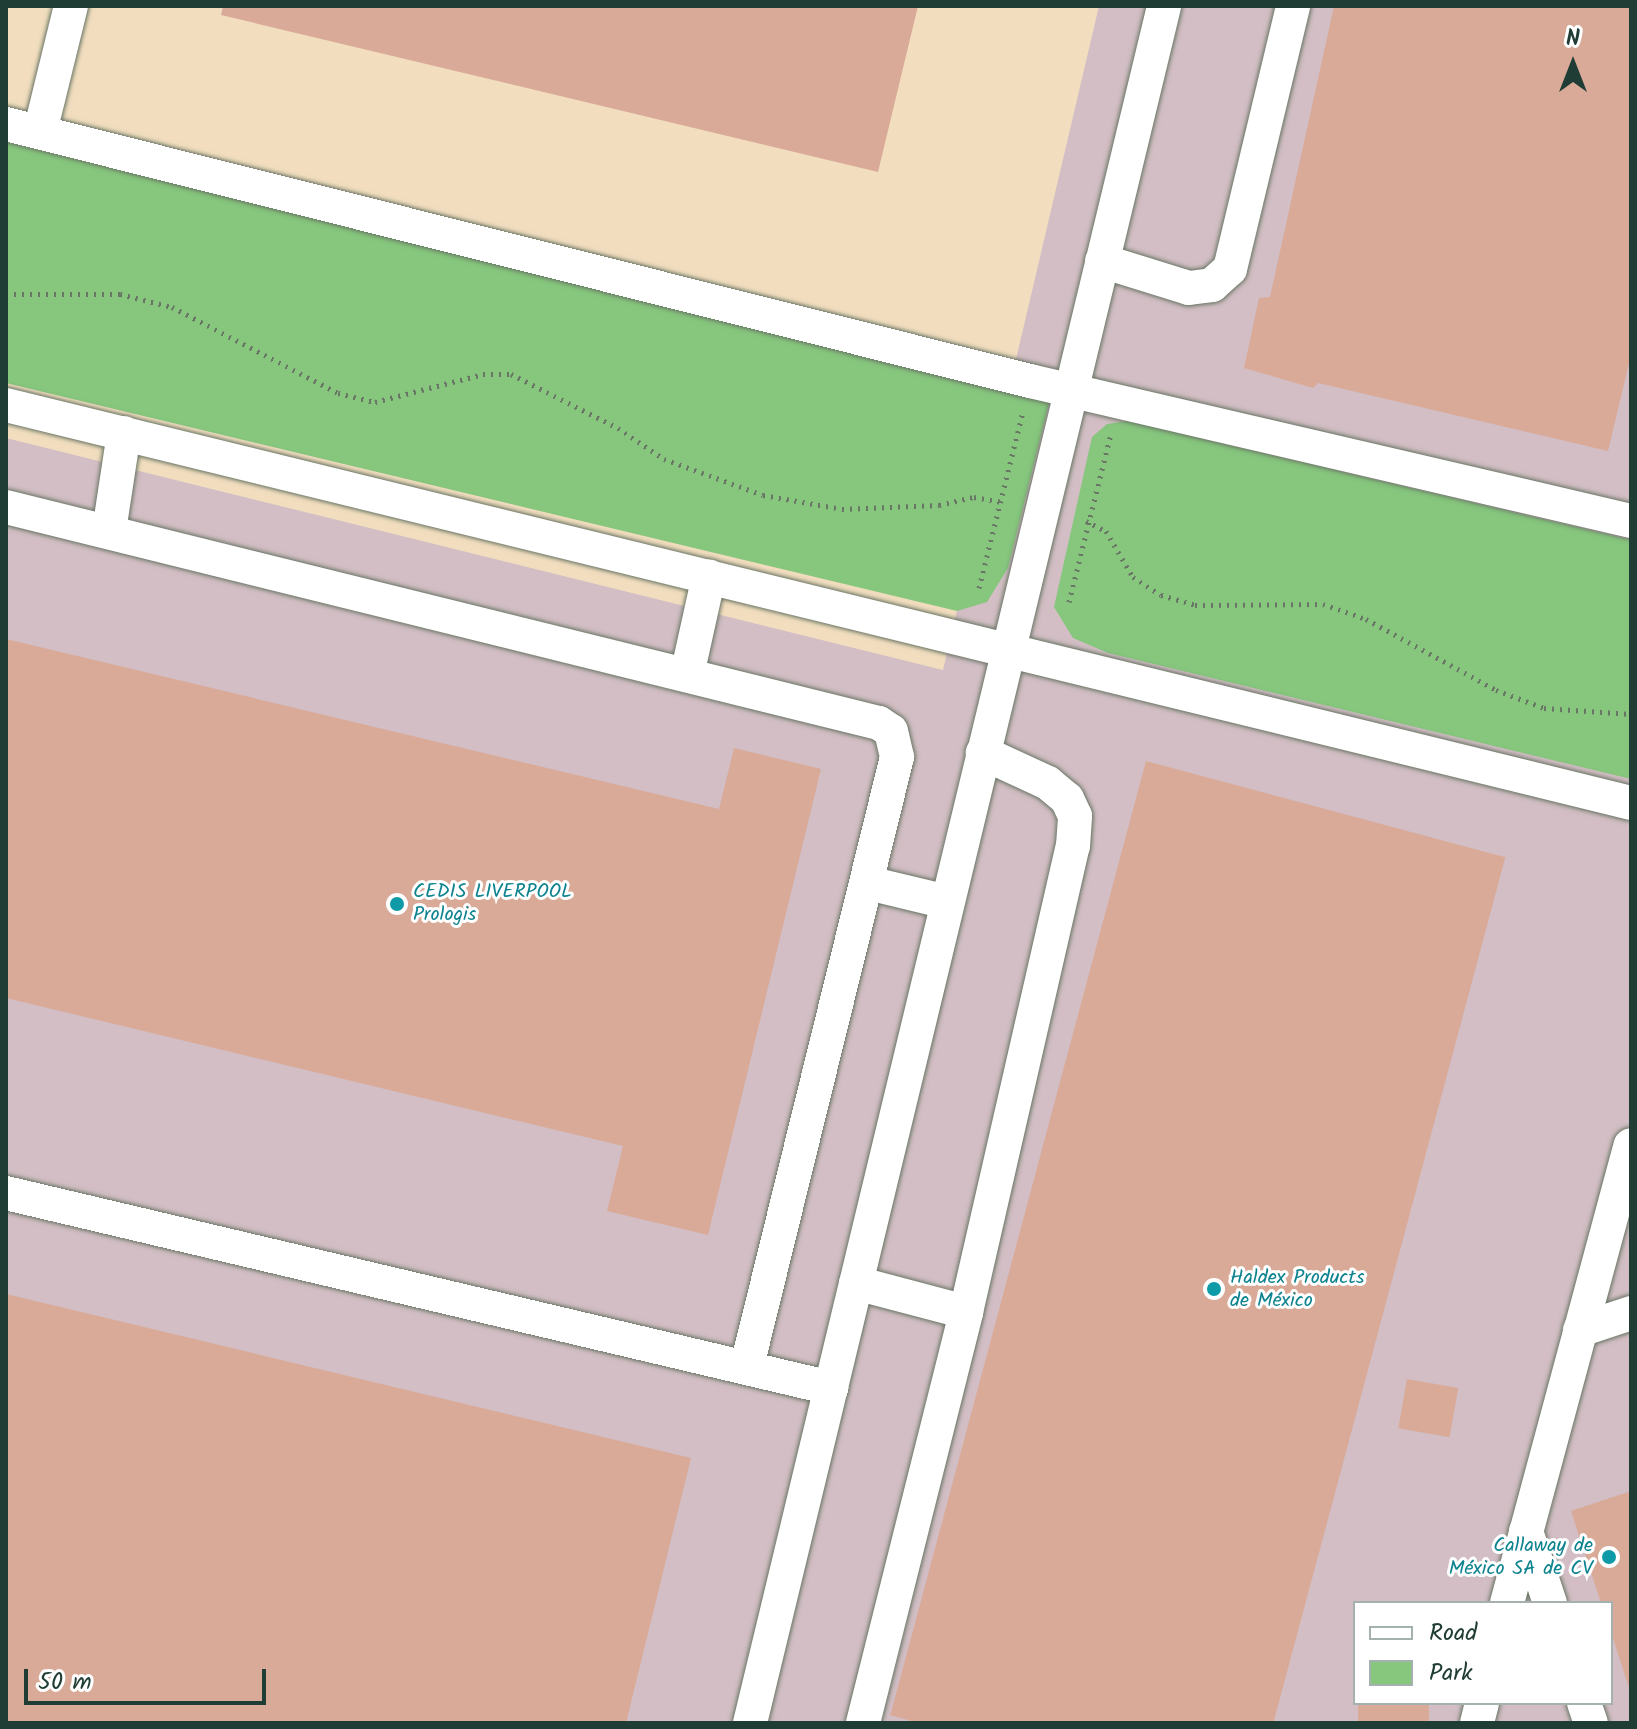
<!DOCTYPE html>
<html>
<head>
<meta charset="utf-8">
<style>
  body { margin:0 }
  #map { position:relative; width:1637px; height:1729px; overflow:hidden; background:#f2debf; font-family:Kalam,sans-serif }
  div>[style] { position:absolute }
  .industrial>* { inset:0; background:#d2bec4 }
  .green>* { inset:0; background:#86c67d }
  .building>* { inset:0; background:#d9aa98; transform-origin:0 0 }
  .path>* { height:5px; margin-top:-2.5px; transform-origin:0; background:repeating-linear-gradient(90deg,#697565 0 2px,transparent 0 8px) }
  .roads { filter:drop-shadow(0 0 2px #697565) drop-shadow(0 0 2px #697565) }
  .minor>* { height:34px; margin:-17px; padding:0 17px; transform-origin:17px; border-radius:17px; background:#fff }
  .dots>* { width:22px; height:22px; translate:-50% -50%; box-sizing:border-box; border:4px solid #fff; border-radius:50% }
  span { translate:-50% -50%; white-space:nowrap; text-align:center; line-height:1.15; -webkit-text-stroke:6px #fff; paint-order:stroke }
  .culture-label { font-size:20px; color:#0d838f }
  .left { translate:0 -50%; text-align:left }
  .right { translate:-100% -50%; text-align:right }
  .frame { position:absolute; inset:0; border:8px solid #1f3d34; pointer-events:none }
  .legend { position:absolute; left:1353px; top:1601px; width:260px; height:104px; box-sizing:border-box; background:#fff; border:2px solid #a5b1ae; margin:0; padding:10px 14px; list-style:none; font-size:24px; color:#1f3d34 }
  .legend li { display:flex; align-items:center; gap:16px; height:40px }
  .legend b { width:40px; border:2px solid #a5b1ae }
  .north { position:absolute; left:1533px; top:24px; width:80px; height:80px; -webkit-text-stroke:6px #fff; paint-order:stroke; rotate:0deg; font-size:22px; font-weight:700; line-height:32px; text-align:center; color:#1f3d34 }
  .north::after { content:''; display:block; margin:auto; width:28px; height:36px; background:#1f3d34; clip-path:polygon(50% 0,100% 100%,50% 72%,0 100%) }
  .scale { position:absolute; left:24px; top:1669px; width:242px; height:36px; box-sizing:border-box; border:4px solid #1f3d34; border-top:0; padding-left:10px; font-size:24px; line-height:28px; white-space:nowrap; color:#1f3d34; -webkit-text-stroke:6px #fff; paint-order:stroke }
</style>
</head>
<body>
<div id="map">
  <div class="industrial">
    <div style="clip-path:polygon(evenodd,1099px 6px,1631px 6px,1631px 1723px,6px 1723px,6px 438px,943px 670px,1099px 6px,1355px 1603px,1611px 1603px,1611px 1703px,1355px 1703px,1355px 1603px)"></div>
  </div>
  <div class="green">
    <div style="clip-path:polygon(6px 142px,1050px 399px,1008px 568px,987px 602px,957px 611px,6px 383px)"></div>
    <div style="clip-path:polygon(1127px 421px,1631px 540px,1631px 779px,1108px 653px,1073px 638px,1054px 607px,1092px 437px,1107px 424px)"></div>
  </div>
  <div class="building">
    <div style="clip-path:polygon(223px 6px,918px 6px,878px 172px,221px 15px)"></div>
    <div style="clip-path:polygon(1334px 6px,1631px 6px,1631px 355px,1608px 451px,1318px 383px,1313px 388px,1244px 368px,1259px 298px,1270px 297px)"></div>
    <div style="clip-path:polygon(6px 639px,719px 809px,734px 748px,821px 769px,708px 1235px,607px 1211px,623px 1146px,6px 998px)"></div>
    <div style="left:1146px;top:761px;width:372px;height:988px;rotate:15deg"></div>
    <div style="clip-path:polygon(6px 1294px,691px 1458px,626px 1723px,6px 1723px)"></div>
    <div style="left:1407px;top:1379px;width:52px;height:50px;rotate:10deg"></div>
    <div style="clip-path:polygon(1631px 1491px,1631px 1691px,1630px 1691px,1611px 1632px,1611px 1603px,1601px 1603px,1571px 1511px)"></div>
    <div style="left:1358px;top:1703px;width:71px;height:21px"></div>
  </div>
  <div class="path">
    <div style="left:6px;top:294px;width:114px"></div>
    <div style="left:120px;top:294px;width:54px;rotate:14deg"></div>
    <div style="left:172px;top:307px;width:187px;rotate:27.4deg"></div>
    <div style="left:338px;top:393px;width:38px;rotate:14deg"></div>
    <div style="left:375px;top:402px;width:112px;rotate:-14.5deg"></div>
    <div style="left:483px;top:374px;width:28px"></div>
    <div style="left:511px;top:374px;width:120px;rotate:26.8deg"></div>
    <div style="left:618px;top:428px;width:55px;rotate:34deg"></div>
    <div style="left:664px;top:459px;width:105px;rotate:20deg"></div>
    <div style="left:763px;top:495px;width:80px;rotate:10deg"></div>
    <div style="left:842px;top:509px;width:97px;rotate:-2.4deg"></div>
    <div style="left:939px;top:505px;width:36px;rotate:-13deg"></div>
    <div style="left:974px;top:497px;width:27px;rotate:10deg"></div>
    <div style="left:1086px;top:521px;width:22px;rotate:27deg"></div>
    <div style="left:1106px;top:531px;width:53px;rotate:59.6deg"></div>
    <div style="left:1133px;top:577px;width:33px;rotate:33deg"></div>
    <div style="left:1161px;top:595px;width:35px;rotate:16deg"></div>
    <div style="left:1195px;top:605px;width:128px;rotate:-0.4deg"></div>
    <div style="left:1323px;top:604px;width:46px;rotate:19.2deg"></div>
    <div style="left:1366px;top:619px;width:148px;rotate:28.6deg"></div>
    <div style="left:1496px;top:690px;width:51px;rotate:20.6deg"></div>
    <div style="left:1544px;top:708px;width:87px;rotate:3.9deg"></div>
    <div style="left:979px;top:588px;width:182px;rotate:-76deg"></div>
    <div style="left:1069px;top:602px;width:174px;rotate:-76deg"></div>
  </div>
  <div class="roads">
    <div class="minor">
      <div style="left:6px;top:124px;width:1056px;rotate:14.09deg"></div>
      <div style="left:1030px;top:381px;width:617px;rotate:13.11deg"></div>
      <div style="left:40px;top:132px;width:130px;rotate:-76.2deg"></div>
      <div style="left:1102px;top:261px;width:91px;rotate:17.2deg"></div>
      <div style="left:1189px;top:288px;width:23px;rotate:-7deg"></div>
      <div style="left:1212px;top:285px;width:24px;rotate:-42deg"></div>
      <div style="left:1230px;top:269px;width:270px;rotate:-76.5deg"></div>
      <div style="left:6px;top:405px;width:1673px;rotate:13.76deg"></div>
      <div style="left:6px;top:507px;width:899px;rotate:13.9deg"></div>
      <div style="left:879px;top:723px;width:14px;rotate:34deg"></div>
      <div style="left:891px;top:731px;width:27px;rotate:77deg"></div>
      <div style="left:897px;top:757px;width:627px;rotate:103.84deg"></div>
      <div style="left:109px;top:531px;width:99px;rotate:-81.3deg"></div>
      <div style="left:687px;top:675px;width:101px;rotate:-77.5deg"></div>
      <div style="left:868px;top:883px;width:81px;rotate:13.5deg"></div>
      <div style="left:6px;top:1193px;width:848px;rotate:13.3deg"></div>
      <div style="left:856px;top:1283px;width:114px;rotate:14.8deg"></div>
      <div style="left:1580px;top:1330px;width:54px;rotate:-18.4deg"></div>
      <div style="left:1526px;top:1531px;width:76px;rotate:71.6deg"></div>
      <div style="left:1507px;top:1603px;width:474px;rotate:-74.9deg"></div>
      <div style="left:1584px;top:1703px;width:21px;rotate:71deg"></div>
      <div style="left:750px;top:1723px;width:1766px;rotate:-76.44deg"></div>
      <div style="left:863px;top:1723px;width:424px;rotate:-75.9deg"></div>
      <div style="left:966px;top:1312px;width:478px;rotate:-77.1deg"></div>
      <div style="left:1073px;top:846px;width:30px;rotate:-86deg"></div>
      <div style="left:1075px;top:816px;width:19px;rotate:-115deg"></div>
      <div style="left:1067px;top:799px;width:25px;rotate:-140deg"></div>
      <div style="left:1048px;top:783px;width:72px;rotate:-155.2deg"></div>
      <div style="left:1477px;top:1723px;width:21px;rotate:-76deg"></div>
    </div>
  </div>
  <div class="dots">
    <div style="left:397px;top:904px;background:#0f9aa8"></div>
    <div style="left:1214px;top:1289px;background:#0f9aa8"></div>
    <div style="left:1609px;top:1557px;background:#0f9aa8"></div>
  </div>
  <div class="culture-label">
    <span class="left" style="left:413px;top:904px">CEDIS LIVERPOOL<br>Prologis</span>
    <span class="left" style="left:1230px;top:1290px">Haldex Products<br>de México</span>
    <span class="right" style="left:1593px;top:1558px">Callaway de<br>México SA de CV</span>
  </div>
  <div class="frame"></div>
  <ul class="legend">
  <li><b style="height:10px;background:#fff"></b>Road</li>
  <li><b style="height:22px;background:#86c67d"></b>Park</li>
  </ul>
  <div class="north">N</div>
  <div class="scale">50 m</div>
</div>
</body>
</html>
